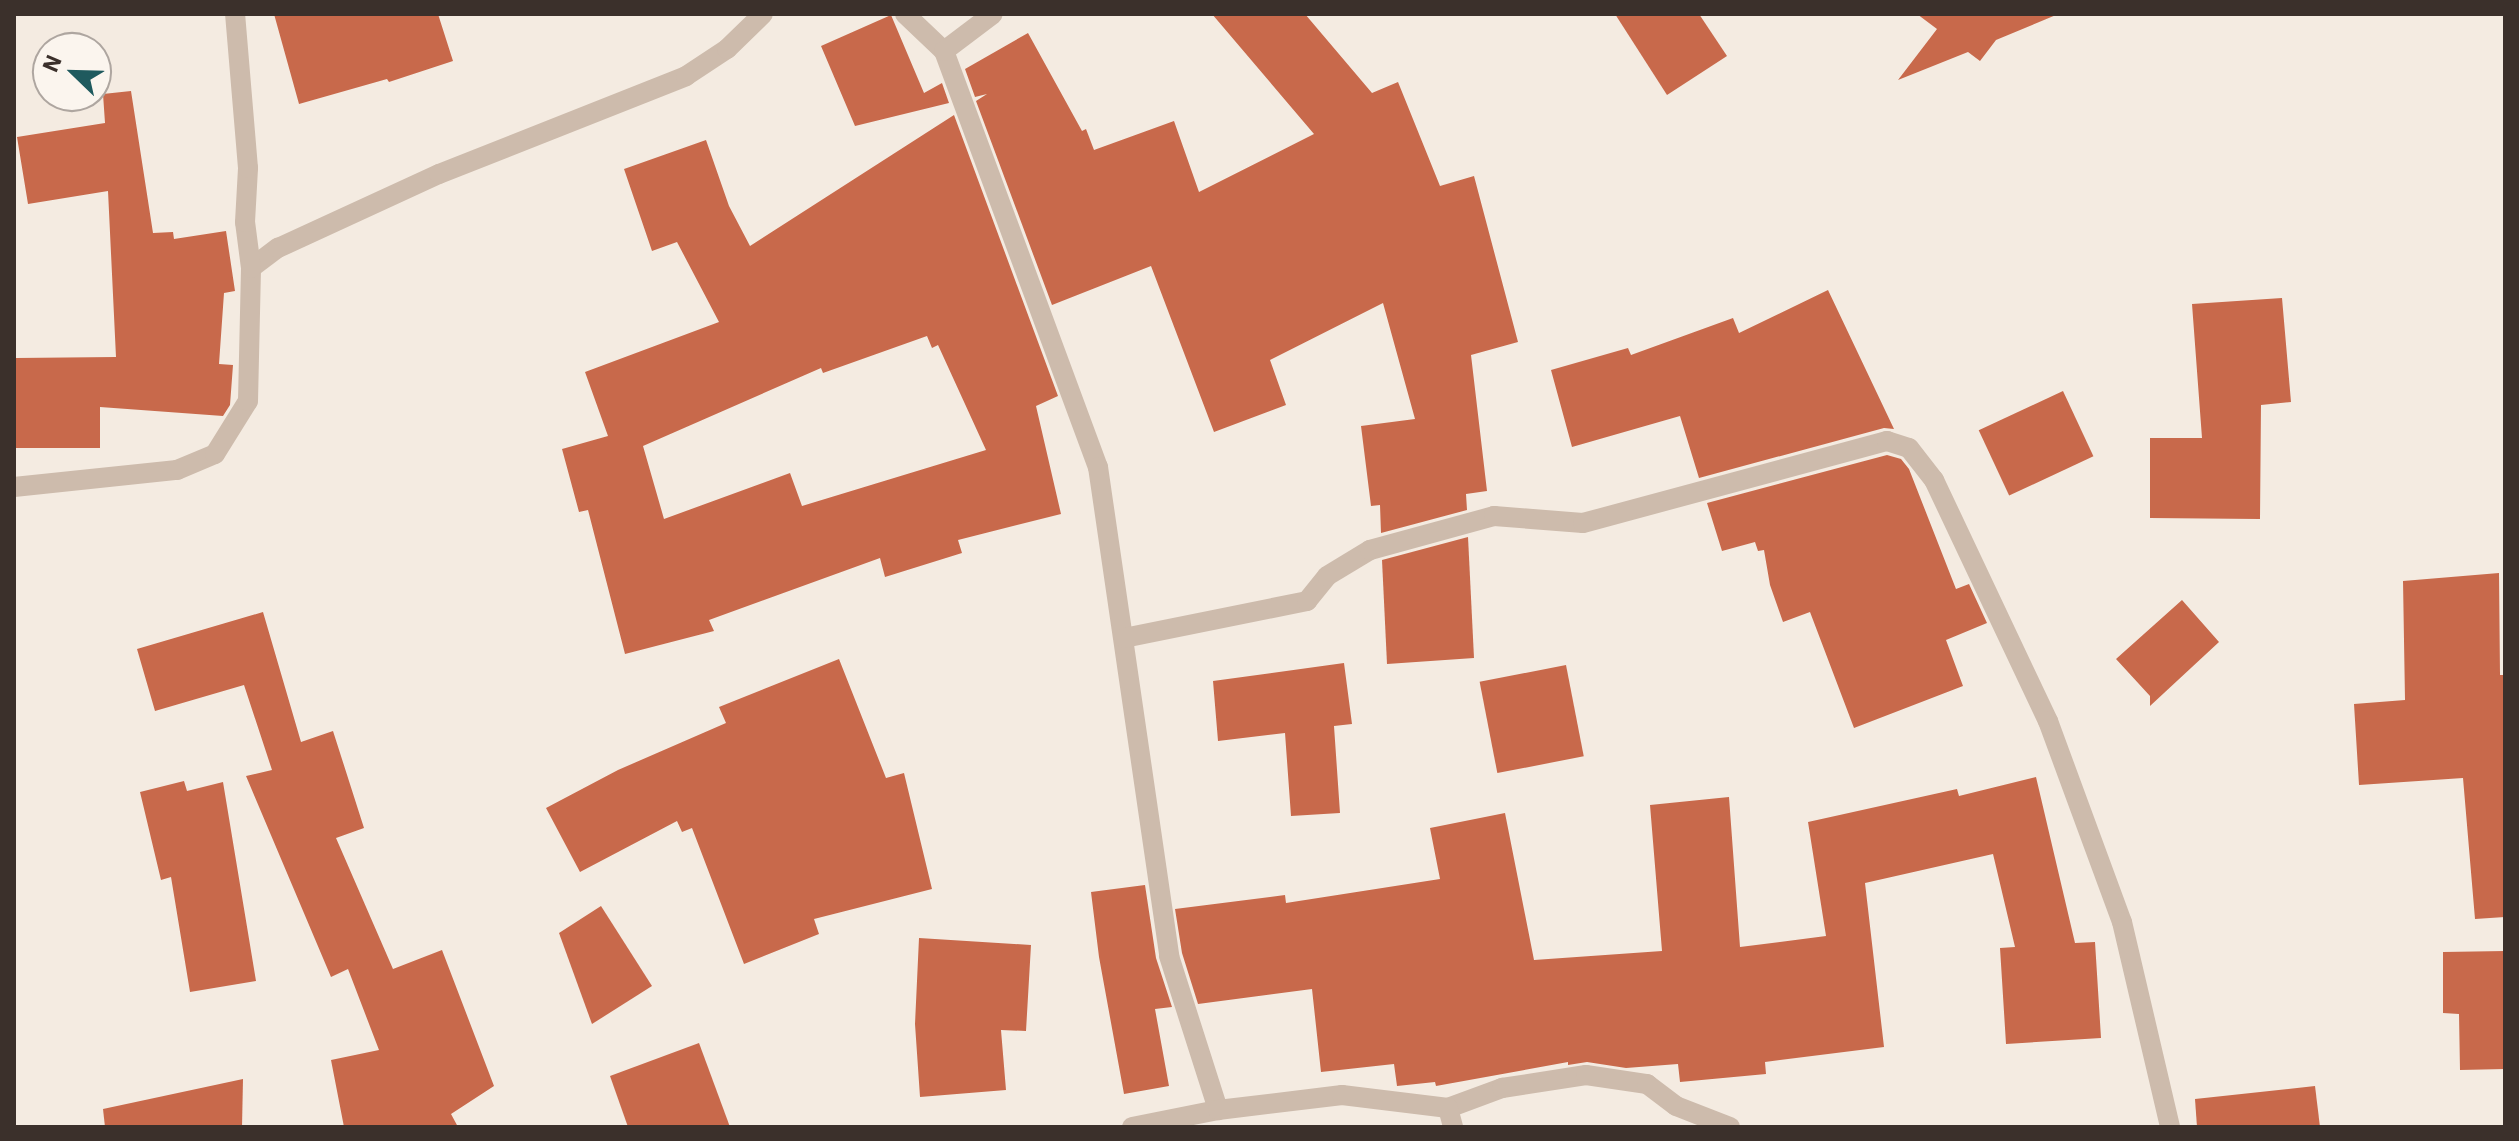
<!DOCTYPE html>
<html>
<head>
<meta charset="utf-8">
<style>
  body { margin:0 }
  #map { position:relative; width:2519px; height:1141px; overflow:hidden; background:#f4ebe1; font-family:"IBM Plex Sans",sans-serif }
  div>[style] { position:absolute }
  .building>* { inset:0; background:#c8694b; transform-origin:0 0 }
  .minor>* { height:20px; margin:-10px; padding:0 10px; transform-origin:10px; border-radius:10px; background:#cdbbac }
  span { translate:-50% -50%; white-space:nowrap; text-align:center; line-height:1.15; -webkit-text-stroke:8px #fbf5ee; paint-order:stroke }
  .frame { position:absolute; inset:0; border:16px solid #3b302b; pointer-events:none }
  .north { position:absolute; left:32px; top:32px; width:80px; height:80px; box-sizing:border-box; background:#fbf5ee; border:2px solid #aea6a0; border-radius:50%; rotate:293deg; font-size:22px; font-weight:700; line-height:32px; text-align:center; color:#3b302b }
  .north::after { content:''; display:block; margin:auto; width:28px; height:36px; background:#1f5a5e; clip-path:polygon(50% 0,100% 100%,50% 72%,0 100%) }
</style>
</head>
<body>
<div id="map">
  <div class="building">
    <div style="clip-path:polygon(274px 14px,438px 14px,453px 61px,389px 82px,387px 79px,299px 104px)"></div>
    <div style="clip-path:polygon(1212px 14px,1305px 14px,1372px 93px,1398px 82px,1440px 186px,1474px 176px,1518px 342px,1471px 355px,1487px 491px,1466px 494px,1467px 510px,1381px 533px,1380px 505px,1371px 506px,1361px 426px,1415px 419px,1383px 303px,1270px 360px,1286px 405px,1214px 432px,1151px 266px,1052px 305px,976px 101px,987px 94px,975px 97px,965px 69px,1028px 33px,1082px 131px,1086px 129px,1094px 150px,1174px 121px,1199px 192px,1314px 134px)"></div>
    <div style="clip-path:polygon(1615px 14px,1699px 14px,1727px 56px,1667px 95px)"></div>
    <div style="clip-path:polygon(1917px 14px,2056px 14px,2056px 15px,1996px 40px,1980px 61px,1968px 52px,1898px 80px,1937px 29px)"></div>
    <div style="clip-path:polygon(891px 15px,924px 93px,942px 83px,949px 103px,855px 126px,821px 46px)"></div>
    <div style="clip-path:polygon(131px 91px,153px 233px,173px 232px,174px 239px,226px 231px,235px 291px,224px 293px,219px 364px,233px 365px,230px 405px,223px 416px,100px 407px,100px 448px,16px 448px,16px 358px,116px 357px,108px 191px,28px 204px,17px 137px,105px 123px,103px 94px)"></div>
    <div style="clip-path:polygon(evenodd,954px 115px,1058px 396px,1036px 406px,1061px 514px,958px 540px,962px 553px,885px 577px,880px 558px,709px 620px,714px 631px,625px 654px,588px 510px,579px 512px,562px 449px,608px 436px,585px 372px,719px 322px,677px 242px,652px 251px,624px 169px,706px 140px,729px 206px,750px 246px,954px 115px,927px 336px,932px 348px,938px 345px,986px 450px,802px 506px,790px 473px,664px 519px,643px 446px,821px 368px,823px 373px,927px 336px)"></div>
    <div style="clip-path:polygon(1828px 290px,1894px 429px,1884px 428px,1699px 478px,1680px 416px,1572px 447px,1551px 370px,1628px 348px,1631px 355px,1733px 318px,1739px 333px)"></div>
    <div style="clip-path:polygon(2282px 298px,2291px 402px,2261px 405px,2260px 519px,2150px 518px,2150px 438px,2202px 438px,2192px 304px)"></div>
    <div style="left:2063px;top:391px;width:72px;height:93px;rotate:65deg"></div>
    <div style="clip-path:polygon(1887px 455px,1901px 459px,1909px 469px,1956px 589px,1969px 584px,1987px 623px,1946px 640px,1963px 686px,1854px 728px,1810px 612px,1783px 622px,1770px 585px,1764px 550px,1758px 551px,1755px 542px,1722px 551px,1707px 503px)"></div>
    <div style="clip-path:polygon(1468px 537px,1474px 658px,1387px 664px,1382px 560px)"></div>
    <div style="clip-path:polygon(2499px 573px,2500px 675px,2505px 675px,2505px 917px,2475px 919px,2463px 778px,2359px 785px,2354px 704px,2405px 700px,2403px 581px)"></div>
    <div style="clip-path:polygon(2182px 600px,2219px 642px,2150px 706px,2150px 696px,2116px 659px)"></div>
    <div style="clip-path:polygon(263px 612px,301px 742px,333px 731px,364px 828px,336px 838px,393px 969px,442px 950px,494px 1086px,451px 1114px,458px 1127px,344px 1127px,331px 1060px,379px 1050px,348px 969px,331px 977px,246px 776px,272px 770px,244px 685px,155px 711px,137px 649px)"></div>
    <div style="clip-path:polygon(839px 659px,886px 778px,904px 773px,932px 889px,814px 919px,819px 934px,744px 964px,692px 828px,682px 832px,677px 821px,580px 872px,546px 808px,618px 770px,726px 723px,719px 707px)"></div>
    <div style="clip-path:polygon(1344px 663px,1352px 724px,1334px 726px,1340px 813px,1291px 816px,1285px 733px,1218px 741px,1213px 681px)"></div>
    <div style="left:1566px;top:665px;width:93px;height:88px;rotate:79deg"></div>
    <div style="clip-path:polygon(2036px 777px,2075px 943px,2095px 942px,2101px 1038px,2006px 1044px,2000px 948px,2015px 947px,1993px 854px,1865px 883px,1884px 1047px,1765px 1062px,1766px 1074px,1680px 1082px,1678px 1064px,1626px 1068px,1587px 1062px,1568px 1065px,1568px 1062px,1436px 1086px,1435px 1082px,1397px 1086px,1394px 1064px,1321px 1072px,1312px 989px,1198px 1004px,1182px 953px,1175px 909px,1285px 895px,1286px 903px,1440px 879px,1430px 828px,1505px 813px,1534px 960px,1662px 951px,1650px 805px,1729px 797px,1740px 947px,1826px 936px,1808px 822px,1957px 789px,1959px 796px)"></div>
    <div style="clip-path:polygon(184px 781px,187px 791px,223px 782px,256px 981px,190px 992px,171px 877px,161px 880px,140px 792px)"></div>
    <div style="clip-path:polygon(1145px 885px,1156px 958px,1172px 1007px,1155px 1009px,1169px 1086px,1124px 1094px,1099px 957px,1091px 892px)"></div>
    <div style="clip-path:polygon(601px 906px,652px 986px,592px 1024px,559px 933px)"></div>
    <div style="clip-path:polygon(919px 938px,1031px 945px,1026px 1031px,1001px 1030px,1006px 1090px,920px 1097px,915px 1024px)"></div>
    <div style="clip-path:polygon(2505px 951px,2505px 1069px,2460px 1070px,2459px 1014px,2443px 1013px,2443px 952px)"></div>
    <div style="clip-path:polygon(699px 1043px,730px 1127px,628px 1127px,610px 1076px)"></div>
    <div style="clip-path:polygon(243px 1079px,242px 1127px,105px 1127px,103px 1109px)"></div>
    <div style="clip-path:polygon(2315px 1086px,2320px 1127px,2197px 1127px,2195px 1099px)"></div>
  </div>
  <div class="minor">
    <div style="left:905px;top:14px;width:54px;rotate:43.5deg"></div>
    <div style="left:944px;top:51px;width:444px;rotate:69.7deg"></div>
    <div style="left:1098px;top:467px;width:494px;rotate:81.7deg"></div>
    <div style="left:1169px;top:956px;width:162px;rotate:72.3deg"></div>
    <div style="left:944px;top:51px;width:61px;rotate:-37.1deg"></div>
    <div style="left:251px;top:268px;width:34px;rotate:-37deg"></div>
    <div style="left:278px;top:248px;width:177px;rotate:-24.7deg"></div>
    <div style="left:439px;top:174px;width:266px;rotate:-21.6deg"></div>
    <div style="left:686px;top:76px;width:49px;rotate:-33.4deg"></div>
    <div style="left:727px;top:49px;width:50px;rotate:-44.2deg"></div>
    <div style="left:14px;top:487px;width:164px;rotate:-6deg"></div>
    <div style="left:177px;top:470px;width:41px;rotate:-22.8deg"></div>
    <div style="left:215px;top:454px;width:62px;rotate:-58.1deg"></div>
    <div style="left:248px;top:401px;width:133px;rotate:-88.7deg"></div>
    <div style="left:251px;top:268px;width:46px;rotate:-97.4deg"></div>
    <div style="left:245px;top:222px;width:54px;rotate:-86.8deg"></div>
    <div style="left:248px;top:168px;width:155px;rotate:-94.8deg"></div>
    <div style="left:1124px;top:638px;width:187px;rotate:-11.4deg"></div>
    <div style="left:1307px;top:601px;width:32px;rotate:-51deg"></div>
    <div style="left:1327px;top:576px;width:50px;rotate:-31.2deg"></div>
    <div style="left:1370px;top:550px;width:129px;rotate:-15.3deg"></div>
    <div style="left:1494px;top:516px;width:89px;rotate:4.5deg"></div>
    <div style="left:1583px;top:523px;width:315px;rotate:-15.1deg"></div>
    <div style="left:1887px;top:441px;width:23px;rotate:18deg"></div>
    <div style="left:1909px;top:448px;width:41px;rotate:52deg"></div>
    <div style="left:1934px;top:480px;width:267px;rotate:64.7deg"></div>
    <div style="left:2048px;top:721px;width:214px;rotate:69.8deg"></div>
    <div style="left:2122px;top:922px;width:211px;rotate:76.8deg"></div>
    <div style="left:1448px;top:1108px;width:58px;rotate:-20.3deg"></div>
    <div style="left:1502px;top:1088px;width:85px;rotate:-8.8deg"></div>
    <div style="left:1586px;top:1075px;width:62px;rotate:8.4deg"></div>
    <div style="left:1647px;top:1084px;width:36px;rotate:37deg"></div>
    <div style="left:1676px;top:1106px;width:58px;rotate:21.3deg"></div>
    <div style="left:1132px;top:1127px;width:88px;rotate:-11.2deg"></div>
    <div style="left:1218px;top:1110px;width:125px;rotate:-6.9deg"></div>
    <div style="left:1342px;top:1095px;width:107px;rotate:7deg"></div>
    <div style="left:1448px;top:1108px;width:20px;rotate:75deg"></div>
  </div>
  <div class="frame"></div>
  <div class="north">N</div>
</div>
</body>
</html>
